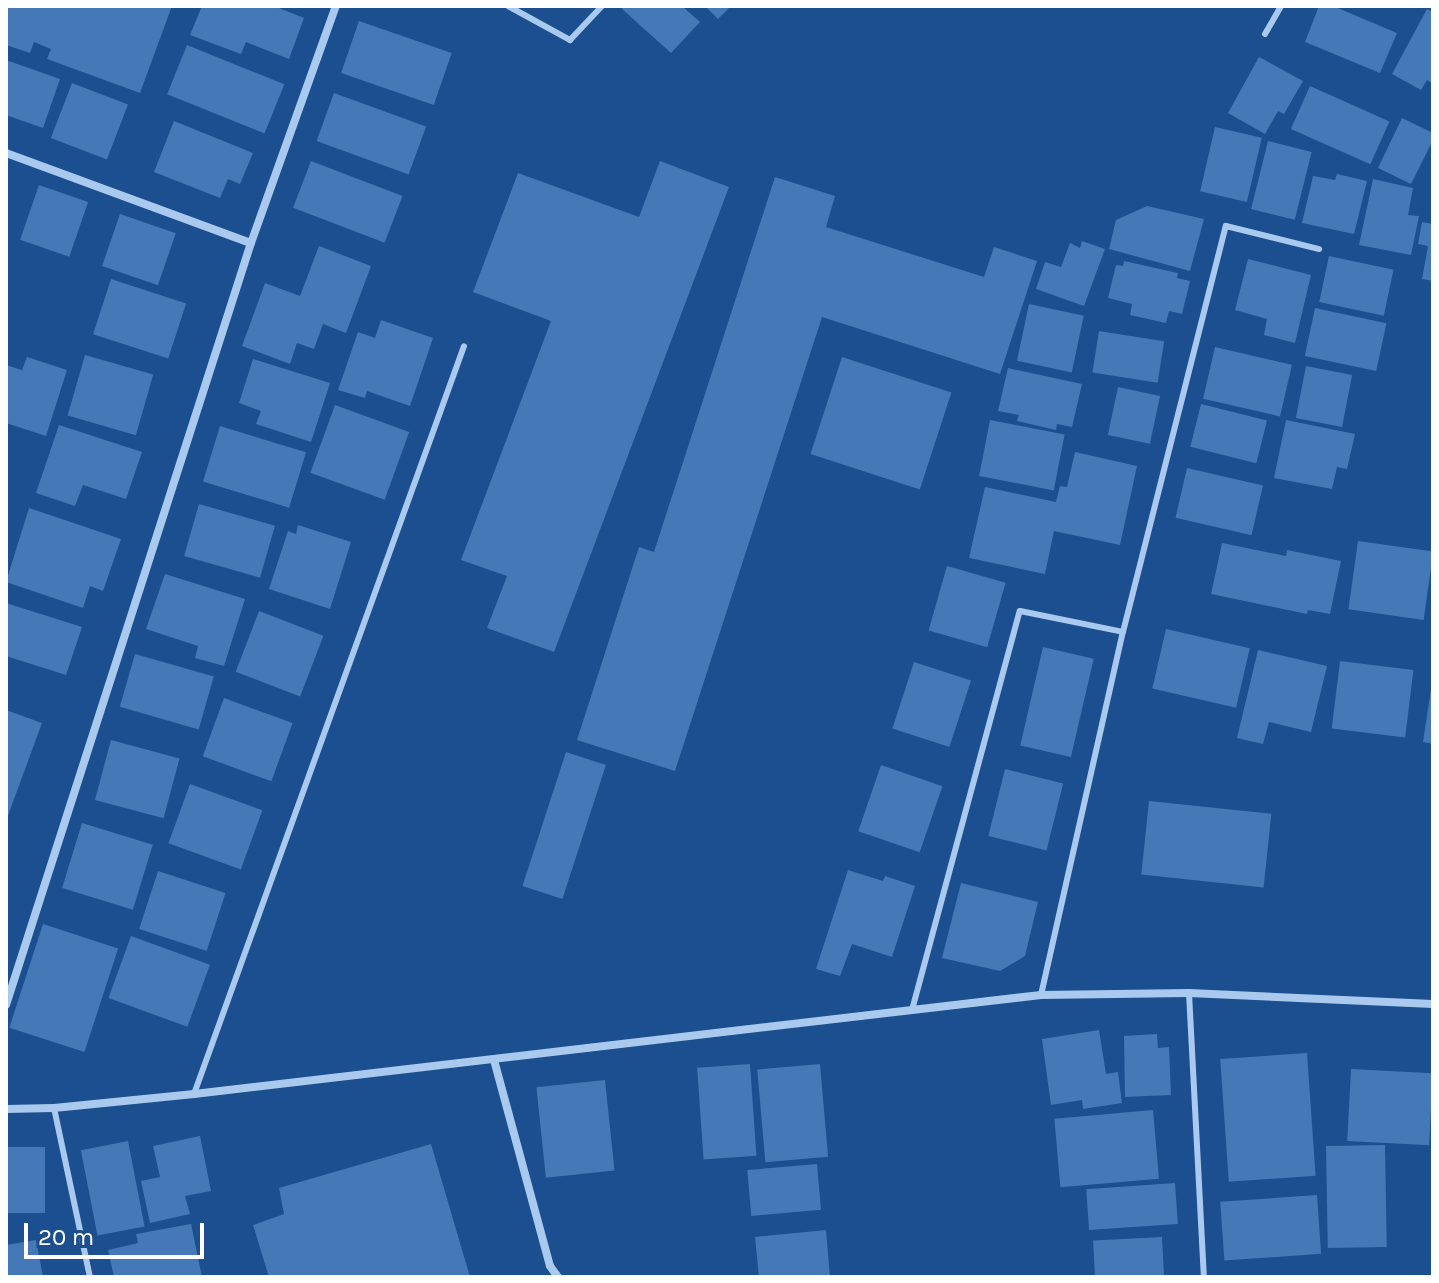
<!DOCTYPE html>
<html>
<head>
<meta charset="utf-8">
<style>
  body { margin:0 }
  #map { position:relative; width:1439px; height:1283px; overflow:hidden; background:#1b4f8f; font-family:Karla,sans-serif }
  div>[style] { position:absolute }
  .building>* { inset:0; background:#4478b7; transform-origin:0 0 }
  .lane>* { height:6px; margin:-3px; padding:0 3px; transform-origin:3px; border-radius:3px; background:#a9c9ee }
  .street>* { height:8px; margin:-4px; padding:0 4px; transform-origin:4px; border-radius:4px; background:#a9c9ee }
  span { translate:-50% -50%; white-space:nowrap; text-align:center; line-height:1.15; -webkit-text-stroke:6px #1b4f8f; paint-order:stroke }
  .frame { position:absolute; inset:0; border:8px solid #fff; pointer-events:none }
  .scale { position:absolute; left:24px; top:1223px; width:180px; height:36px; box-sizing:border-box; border:4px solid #fff; border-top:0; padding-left:10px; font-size:24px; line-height:28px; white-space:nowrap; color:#fff; -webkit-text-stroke:6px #1b4f8f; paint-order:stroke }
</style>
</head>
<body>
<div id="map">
  <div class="building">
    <div style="clip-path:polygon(6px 6px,172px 6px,140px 93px,47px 59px,51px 49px,34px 42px,30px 53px,6px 45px)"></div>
    <div style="clip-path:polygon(202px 6px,274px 6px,304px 18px,289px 59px,246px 42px,241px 54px,190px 35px)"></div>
    <div style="clip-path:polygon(624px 6px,682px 6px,700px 22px,671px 53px,622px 9px)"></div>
    <div style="clip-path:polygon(705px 6px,731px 6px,718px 19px)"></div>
    <div style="clip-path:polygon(1319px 6px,1333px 6px,1397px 33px,1380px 73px,1305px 42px)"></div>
    <div style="clip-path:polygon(1427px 9px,1433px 12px,1433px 84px,1427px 80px,1421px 90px,1392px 74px)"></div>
    <div style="left:359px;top:21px;width:98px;height:55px;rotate:19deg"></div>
    <div style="left:187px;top:45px;width:105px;height:53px;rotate:22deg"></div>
    <div style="clip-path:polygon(1259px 57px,1303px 81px,1284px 114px,1278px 111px,1265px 134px,1228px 113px)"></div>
    <div style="clip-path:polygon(6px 60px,60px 79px,43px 128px,6px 115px)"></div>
    <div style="left:72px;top:83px;width:60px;height:59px;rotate:21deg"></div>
    <div style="left:1310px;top:86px;width:87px;height:47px;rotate:24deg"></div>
    <div style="left:334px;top:93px;width:98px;height:51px;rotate:20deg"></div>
    <div style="clip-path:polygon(1402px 118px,1433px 133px,1433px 140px,1411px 184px,1378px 168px)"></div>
    <div style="clip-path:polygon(174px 121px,253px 153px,240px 184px,228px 179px,220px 198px,154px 172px)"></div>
    <div style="left:1215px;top:127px;width:48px;height:66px;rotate:13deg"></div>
    <div style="left:1268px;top:141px;width:45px;height:70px;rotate:14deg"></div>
    <div style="left:311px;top:161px;width:98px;height:50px;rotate:21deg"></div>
    <div style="clip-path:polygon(660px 161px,729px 187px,554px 652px,487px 628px,507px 576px,461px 560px,551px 321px,473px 292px,518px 173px,639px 217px)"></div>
    <div style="clip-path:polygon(1337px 174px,1367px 181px,1354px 234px,1302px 223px,1313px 176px,1335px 180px)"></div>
    <div style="clip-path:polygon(775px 177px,835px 196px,826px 227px,984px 277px,994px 247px,1037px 261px,1000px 374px,822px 317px,675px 771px,577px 740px,639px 547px,654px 552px)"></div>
    <div style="clip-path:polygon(1373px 179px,1413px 188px,1408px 215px,1419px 216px,1411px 255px,1359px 245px)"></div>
    <div style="left:39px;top:185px;width:52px;height:58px;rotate:19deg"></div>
    <div style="clip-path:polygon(1147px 206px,1204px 219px,1190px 271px,1109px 249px,1116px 220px)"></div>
    <div style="left:120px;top:214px;width:59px;height:55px;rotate:19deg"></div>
    <div style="clip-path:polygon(1422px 222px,1433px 224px,1433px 281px,1422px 279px,1428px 246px,1418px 244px)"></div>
    <div style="clip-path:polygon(1082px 241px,1105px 249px,1084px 306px,1036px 289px,1045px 262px,1061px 267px,1070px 243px,1080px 248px)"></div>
    <div style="clip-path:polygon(319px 246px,371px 266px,346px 333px,323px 324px,314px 349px,297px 343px,290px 364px,242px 346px,265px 283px,300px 296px)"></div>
    <div style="left:1329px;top:256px;width:66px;height:47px;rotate:12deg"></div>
    <div style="clip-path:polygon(1248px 259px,1311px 275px,1295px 343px,1264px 335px,1267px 319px,1235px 310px)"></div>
    <div style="clip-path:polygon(1124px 261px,1178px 273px,1177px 278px,1190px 281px,1182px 314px,1169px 311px,1166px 323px,1130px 315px,1132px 304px,1108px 298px,1116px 265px,1123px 266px)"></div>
    <div style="left:111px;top:279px;width:79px;height:58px;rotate:18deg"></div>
    <div style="left:1029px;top:304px;width:56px;height:58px;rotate:12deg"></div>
    <div style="left:1315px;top:308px;width:73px;height:49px;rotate:12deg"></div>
    <div style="clip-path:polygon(381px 320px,433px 338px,410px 406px,367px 391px,365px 398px,338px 390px,358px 332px,375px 338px)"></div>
    <div style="left:1099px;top:331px;width:66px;height:42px;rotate:9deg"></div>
    <div style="left:1215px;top:347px;width:79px;height:53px;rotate:13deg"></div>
    <div style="left:85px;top:355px;width:71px;height:63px;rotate:16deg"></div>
    <div style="clip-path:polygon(27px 357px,67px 370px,46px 436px,6px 423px,6px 365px,22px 370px)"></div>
    <div style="left:842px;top:357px;width:115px;height:102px;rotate:18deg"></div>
    <div style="clip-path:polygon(253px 359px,330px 383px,311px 442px,256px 424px,261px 411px,239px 403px)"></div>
    <div style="left:1306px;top:366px;width:47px;height:53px;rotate:11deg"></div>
    <div style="clip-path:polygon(1008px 368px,1082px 384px,1072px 427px,1057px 424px,1056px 430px,1017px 421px,1019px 415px,998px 411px)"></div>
    <div style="left:1118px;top:387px;width:43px;height:49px;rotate:12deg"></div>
    <div style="left:1201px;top:404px;width:68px;height:44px;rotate:14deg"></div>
    <div style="left:335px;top:405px;width:79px;height:72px;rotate:20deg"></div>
    <div style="left:990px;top:420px;width:76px;height:57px;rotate:11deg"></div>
    <div style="clip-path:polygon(1286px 420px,1355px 434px,1347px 469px,1337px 467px,1332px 489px,1274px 478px)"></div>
    <div style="clip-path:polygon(59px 425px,142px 452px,126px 499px,83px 485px,75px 506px,36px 493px)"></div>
    <div style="left:220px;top:426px;width:90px;height:58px;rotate:17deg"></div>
    <div style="clip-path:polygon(1075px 452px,1137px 466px,1120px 545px,1054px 531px,1045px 574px,969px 558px,985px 487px,1056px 502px,1060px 486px,1067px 487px)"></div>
    <div style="left:1187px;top:468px;width:78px;height:51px;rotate:13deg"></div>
    <div style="left:199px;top:504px;width:79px;height:54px;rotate:16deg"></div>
    <div style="clip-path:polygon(29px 508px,121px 539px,103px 591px,90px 586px,83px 608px,6px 582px)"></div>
    <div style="clip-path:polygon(298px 525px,351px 542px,330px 609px,269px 589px,288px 531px,296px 534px)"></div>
    <div style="left:1358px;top:541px;width:76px;height:69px;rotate:8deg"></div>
    <div style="clip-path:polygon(1222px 543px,1286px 556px,1287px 550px,1341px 561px,1330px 614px,1308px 610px,1307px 614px,1211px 594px)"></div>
    <div style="left:947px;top:566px;width:61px;height:67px;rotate:16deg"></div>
    <div style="clip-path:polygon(165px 574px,245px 599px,224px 666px,195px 658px,198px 646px,146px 629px)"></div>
    <div style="clip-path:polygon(6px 603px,82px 627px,66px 675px,6px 656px)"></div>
    <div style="left:259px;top:611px;width:69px;height:65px;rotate:21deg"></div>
    <div style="left:1166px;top:629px;width:86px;height:61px;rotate:13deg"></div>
    <div style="left:1043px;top:647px;width:52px;height:101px;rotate:13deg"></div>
    <div style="clip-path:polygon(1258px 650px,1327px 666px,1311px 732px,1269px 722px,1263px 744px,1237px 738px)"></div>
    <div style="left:135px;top:654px;width:82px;height:55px;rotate:16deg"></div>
    <div style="left:1340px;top:661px;width:74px;height:68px;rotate:7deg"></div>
    <div style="left:914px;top:662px;width:60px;height:70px;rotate:18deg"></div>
    <div style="clip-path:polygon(1431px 689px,1433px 689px,1433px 744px,1423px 742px)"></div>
    <div style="left:224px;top:698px;width:73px;height:62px;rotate:20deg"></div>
    <div style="clip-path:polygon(6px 710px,42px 723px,6px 821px)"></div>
    <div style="left:111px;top:740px;width:71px;height:62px;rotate:15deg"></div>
    <div style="left:566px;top:752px;width:42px;height:141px;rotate:18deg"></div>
    <div style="left:881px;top:765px;width:65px;height:70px;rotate:19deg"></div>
    <div style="left:1005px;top:769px;width:60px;height:69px;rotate:14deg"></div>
    <div style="left:190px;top:784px;width:77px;height:63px;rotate:20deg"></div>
    <div style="left:1149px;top:801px;width:123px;height:74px;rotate:6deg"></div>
    <div style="left:82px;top:823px;width:74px;height:68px;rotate:17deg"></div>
    <div style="clip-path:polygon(848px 870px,883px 881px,885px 876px,915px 886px,892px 957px,852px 944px,840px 976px,816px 969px)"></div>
    <div style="left:158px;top:871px;width:71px;height:61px;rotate:18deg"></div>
    <div style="clip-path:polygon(961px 883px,1038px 902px,1025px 956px,1000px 971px,942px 958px)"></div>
    <div style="left:43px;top:924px;width:79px;height:109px;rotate:18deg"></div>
    <div style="left:131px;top:936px;width:84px;height:66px;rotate:20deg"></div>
    <div style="clip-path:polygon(1099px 1030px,1106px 1074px,1118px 1072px,1122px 1103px,1083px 1109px,1082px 1100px,1051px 1105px,1042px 1039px)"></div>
    <div style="clip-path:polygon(1157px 1034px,1158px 1048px,1169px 1047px,1171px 1095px,1125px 1097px,1124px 1036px)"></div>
    <div style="left:1307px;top:1053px;width:123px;height:87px;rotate:86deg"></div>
    <div style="left:750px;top:1064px;width:92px;height:53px;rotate:86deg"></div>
    <div style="left:820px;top:1064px;width:93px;height:63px;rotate:85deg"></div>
    <div style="left:1351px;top:1069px;width:82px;height:72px;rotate:3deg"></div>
    <div style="left:605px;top:1080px;width:91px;height:69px;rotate:84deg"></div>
    <div style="left:1153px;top:1110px;width:69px;height:99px;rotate:85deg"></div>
    <div style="clip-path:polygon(200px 1136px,211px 1191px,185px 1196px,190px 1214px,150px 1223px,141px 1181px,160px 1177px,153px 1146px)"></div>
    <div style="left:128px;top:1141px;width:87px;height:48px;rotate:79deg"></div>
    <div style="clip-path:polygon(431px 1144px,470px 1277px,269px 1277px,253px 1225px,284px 1214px,279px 1188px)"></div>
    <div style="left:1385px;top:1145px;width:102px;height:59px;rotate:89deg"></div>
    <div style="left:6px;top:1147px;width:39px;height:66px"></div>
    <div style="left:817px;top:1164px;width:46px;height:70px;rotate:85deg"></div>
    <div style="left:1175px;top:1183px;width:41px;height:89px;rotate:86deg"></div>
    <div style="left:1317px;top:1195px;width:59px;height:97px;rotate:86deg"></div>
    <div style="clip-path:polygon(191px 1224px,202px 1277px,114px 1277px,108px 1250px,138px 1243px,136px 1234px)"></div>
    <div style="clip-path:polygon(826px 1230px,830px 1277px,759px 1277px,755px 1237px)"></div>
    <div style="left:1162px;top:1237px;width:40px;height:69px;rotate:87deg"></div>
    <div style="clip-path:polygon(36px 1240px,43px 1277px,6px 1277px,6px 1245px)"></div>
  </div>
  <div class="lane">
    <div style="left:508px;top:6px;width:71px;rotate:28.7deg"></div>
    <div style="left:570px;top:40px;width:47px;rotate:-46.7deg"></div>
    <div style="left:1265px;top:34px;width:32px;rotate:-60deg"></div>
    <div style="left:1189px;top:993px;width:284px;rotate:87deg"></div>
    <div style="left:1041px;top:995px;width:372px;rotate:-77.3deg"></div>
    <div style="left:1123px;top:632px;width:419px;rotate:-75.8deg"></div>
    <div style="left:1226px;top:226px;width:96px;rotate:13.9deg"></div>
    <div style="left:912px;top:1010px;width:413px;rotate:-74.9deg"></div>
    <div style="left:1020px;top:611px;width:105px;rotate:11.5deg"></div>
    <div style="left:194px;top:1094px;width:795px;rotate:-70.15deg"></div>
    <div style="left:54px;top:1108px;width:173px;rotate:78deg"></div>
  </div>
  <div class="street">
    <div style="left:6px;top:153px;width:261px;rotate:20.2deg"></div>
    <div style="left:6px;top:1005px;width:800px;rotate:-72.18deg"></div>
    <div style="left:251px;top:243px;width:252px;rotate:-70.3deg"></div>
    <div style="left:494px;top:1060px;width:213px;rotate:74.8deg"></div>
    <div style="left:550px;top:1266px;width:14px;rotate:54deg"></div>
    <div style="left:6px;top:1109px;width:48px;rotate:-1.2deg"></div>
    <div style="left:54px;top:1108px;width:141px;rotate:-5.7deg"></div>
    <div style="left:194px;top:1094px;width:853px;rotate:-6.67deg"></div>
    <div style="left:1041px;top:995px;width:148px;rotate:-0.8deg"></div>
    <div style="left:1189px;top:993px;width:244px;rotate:2.6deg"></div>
  </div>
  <div class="frame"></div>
  <div class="scale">20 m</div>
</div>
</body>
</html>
